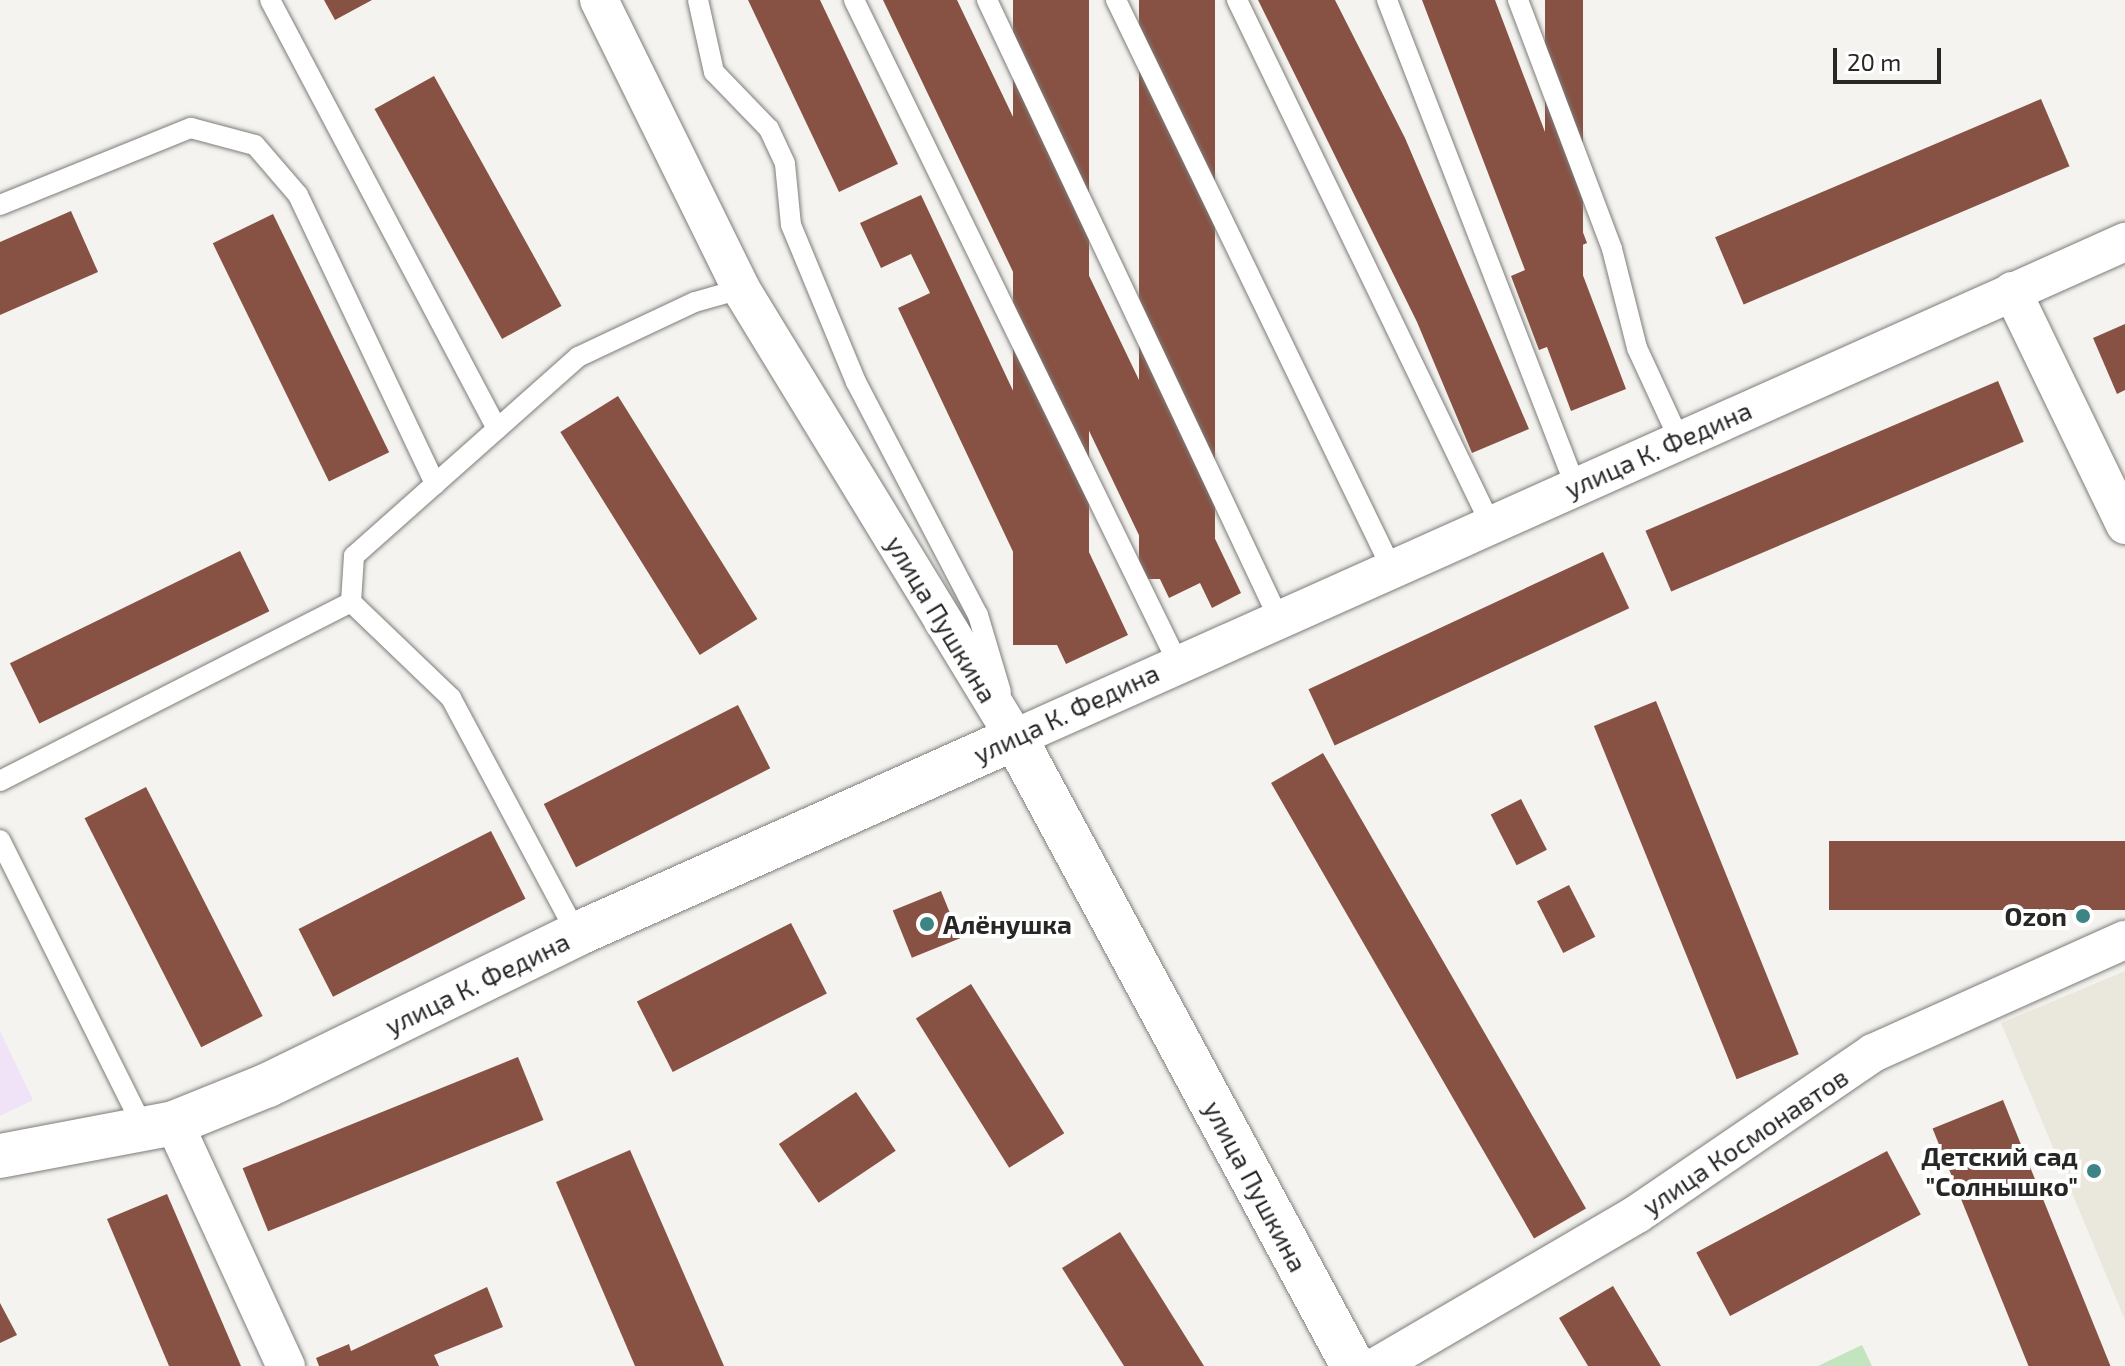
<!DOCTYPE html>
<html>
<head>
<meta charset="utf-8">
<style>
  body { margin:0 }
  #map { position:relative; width:2125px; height:1366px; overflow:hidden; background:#f4f3ef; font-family:"Exo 2",sans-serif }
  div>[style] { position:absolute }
  .built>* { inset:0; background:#eae7dc }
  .industrial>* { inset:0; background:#f0e3f7 }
  .green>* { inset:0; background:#c2e4bf }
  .building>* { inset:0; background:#875244; transform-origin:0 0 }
  .roads { filter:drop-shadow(0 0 2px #7e7d7a) drop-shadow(0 0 2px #7e7d7a) }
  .service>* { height:20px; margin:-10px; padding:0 10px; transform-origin:10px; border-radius:10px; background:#fff }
  .minor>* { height:38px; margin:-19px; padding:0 19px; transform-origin:19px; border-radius:19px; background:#fff }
  .tertiary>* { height:44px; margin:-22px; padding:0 22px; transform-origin:22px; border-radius:22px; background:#fff }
  .dots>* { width:22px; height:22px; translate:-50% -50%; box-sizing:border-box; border:4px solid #fff; border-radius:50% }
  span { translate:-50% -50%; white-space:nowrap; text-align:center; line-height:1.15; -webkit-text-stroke:8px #fff; paint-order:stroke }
  .street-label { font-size:26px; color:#272725 }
  .poi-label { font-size:26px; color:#272725; font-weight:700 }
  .right { translate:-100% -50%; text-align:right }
  .left { translate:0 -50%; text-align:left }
  .scale { position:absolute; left:1833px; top:48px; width:108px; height:36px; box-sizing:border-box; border:4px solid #272725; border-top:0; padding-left:10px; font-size:24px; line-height:28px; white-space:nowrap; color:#272725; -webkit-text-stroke:6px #fff; paint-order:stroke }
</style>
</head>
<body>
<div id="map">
  <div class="built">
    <div style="clip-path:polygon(2125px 971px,2125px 1320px,2001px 1023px)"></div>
  </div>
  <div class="industrial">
    <div style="clip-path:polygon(0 1031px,33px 1100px,0 1116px)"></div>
  </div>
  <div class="green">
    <div style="clip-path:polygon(1862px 1345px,1872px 1366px,1818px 1366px)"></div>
  </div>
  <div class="building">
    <div style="clip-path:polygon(324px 0,372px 0,335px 20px)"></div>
    <div style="clip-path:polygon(748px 0,820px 0,898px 164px,839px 192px)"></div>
    <div style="clip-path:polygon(883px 0,957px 0,1241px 593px,1212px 608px,1200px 583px,1169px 598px)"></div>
    <div style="left:1013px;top:0;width:76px;height:645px"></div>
    <div style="left:1139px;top:0;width:76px;height:579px"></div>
    <div style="clip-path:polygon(1258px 0,1335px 0,1405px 138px,1529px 429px,1472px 453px,1417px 322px)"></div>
    <div style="clip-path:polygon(1422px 0,1495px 0,1587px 243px,1573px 249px,1626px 389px,1571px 411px,1547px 347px,1539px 350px,1511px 276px,1525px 270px)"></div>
    <div style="left:1545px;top:0;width:38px;height:295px"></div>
    <div style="left:434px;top:76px;width:263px;height:68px;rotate:61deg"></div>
    <div style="left:2041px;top:99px;width:73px;height:354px;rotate:67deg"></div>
    <div style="clip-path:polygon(921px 195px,1128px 635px,1066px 664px,898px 308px,930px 293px,911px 254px,881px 268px,860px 223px)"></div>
    <div style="clip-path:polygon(71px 211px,98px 272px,0 315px,0 242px)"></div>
    <div style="left:273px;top:214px;width:265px;height:67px;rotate:64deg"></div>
    <div style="clip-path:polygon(2125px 324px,2125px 390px,2117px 394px,2093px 338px)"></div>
    <div style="left:1998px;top:381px;width:66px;height:383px;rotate:67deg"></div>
    <div style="left:618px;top:396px;width:263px;height:68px;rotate:58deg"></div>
    <div style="left:240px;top:551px;width:67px;height:256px;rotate:64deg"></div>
    <div style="left:1603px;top:552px;width:62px;height:325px;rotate:65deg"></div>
    <div style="left:1656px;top:701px;width:381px;height:67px;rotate:68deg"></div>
    <div style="left:738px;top:705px;width:71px;height:218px;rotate:63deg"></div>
    <div style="left:1323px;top:753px;width:526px;height:60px;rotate:60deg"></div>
    <div style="left:146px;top:787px;width:257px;height:69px;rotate:63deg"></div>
    <div style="left:1521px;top:799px;width:57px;height:34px;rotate:63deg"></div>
    <div style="left:491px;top:831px;width:76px;height:216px;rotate:63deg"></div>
    <div style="left:2125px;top:841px;width:69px;height:296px;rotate:90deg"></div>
    <div style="left:1569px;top:885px;width:58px;height:36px;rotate:63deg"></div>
    <div style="left:941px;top:891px;width:51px;height:52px;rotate:68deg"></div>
    <div style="left:791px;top:923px;width:79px;height:173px;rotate:63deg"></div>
    <div style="left:971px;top:984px;width:176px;height:65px;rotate:58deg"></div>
    <div style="left:518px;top:1057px;width:68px;height:297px;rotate:68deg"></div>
    <div style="left:856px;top:1092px;width:71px;height:93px;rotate:56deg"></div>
    <div style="left:2003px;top:1100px;width:288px;height:76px;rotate:68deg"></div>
    <div style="clip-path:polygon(630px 1150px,724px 1366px,635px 1366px,556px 1182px)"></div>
    <div style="left:1887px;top:1151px;width:72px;height:216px;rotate:62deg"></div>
    <div style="clip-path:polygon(167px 1194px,241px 1366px,169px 1366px,107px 1219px)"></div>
    <div style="clip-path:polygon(1120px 1232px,1204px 1366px,1124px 1366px,1062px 1268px)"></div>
    <div style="clip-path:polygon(1613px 1286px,1661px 1366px,1588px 1366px,1559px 1318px)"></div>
    <div style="clip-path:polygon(487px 1287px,503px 1327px,434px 1355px,439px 1366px,319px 1366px,316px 1358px,349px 1344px,351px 1351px)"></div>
    <div style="clip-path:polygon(0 1303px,17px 1335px,0 1343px)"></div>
  </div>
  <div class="roads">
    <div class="service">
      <div style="left:270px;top:0;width:485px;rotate:62.1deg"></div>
      <div style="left:698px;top:0;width:74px;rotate:77.5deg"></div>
      <div style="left:714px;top:72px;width:79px;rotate:46deg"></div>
      <div style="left:769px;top:129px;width:38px;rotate:65deg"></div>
      <div style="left:785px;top:164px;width:61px;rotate:84.4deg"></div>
      <div style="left:791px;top:225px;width:170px;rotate:67.5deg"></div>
      <div style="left:856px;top:382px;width:263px;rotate:62.4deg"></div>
      <div style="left:978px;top:615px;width:80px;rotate:73.4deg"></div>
      <div style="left:854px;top:0;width:736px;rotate:63.96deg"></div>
      <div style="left:987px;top:0;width:682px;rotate:64.75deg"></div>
      <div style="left:1116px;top:0;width:630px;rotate:64.13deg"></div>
      <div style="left:1237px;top:0;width:581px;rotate:64.18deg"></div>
      <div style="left:1387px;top:0;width:520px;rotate:68.81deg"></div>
      <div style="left:1518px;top:0;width:266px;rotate:69.3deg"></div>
      <div style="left:1612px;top:249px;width:102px;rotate:75.8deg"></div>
      <div style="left:1637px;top:348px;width:100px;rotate:65.2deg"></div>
      <div style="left:0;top:205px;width:206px;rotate:-22deg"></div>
      <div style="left:191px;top:128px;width:66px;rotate:14.9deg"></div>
      <div style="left:255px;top:145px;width:66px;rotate:49.3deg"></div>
      <div style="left:298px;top:195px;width:320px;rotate:64.6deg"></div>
      <div style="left:351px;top:602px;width:46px;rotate:-86.3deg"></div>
      <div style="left:354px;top:556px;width:300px;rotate:-41.6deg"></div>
      <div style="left:578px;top:357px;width:129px;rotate:-25.2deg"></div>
      <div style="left:695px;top:302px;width:48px;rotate:-15.8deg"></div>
      <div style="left:0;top:781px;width:394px;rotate:-27deg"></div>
      <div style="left:351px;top:602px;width:139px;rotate:43.8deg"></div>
      <div style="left:451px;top:698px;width:268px;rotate:61.9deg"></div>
      <div style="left:0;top:840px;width:323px;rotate:63.5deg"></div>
    </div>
    <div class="minor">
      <div style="left:599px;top:0;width:322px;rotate:63.8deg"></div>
      <div style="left:741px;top:289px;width:526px;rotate:58.61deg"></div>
      <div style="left:1015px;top:738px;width:1216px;rotate:-24.08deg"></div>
      <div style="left:2012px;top:291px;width:260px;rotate:64.2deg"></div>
      <div style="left:174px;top:1123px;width:268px;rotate:65.3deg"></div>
      <div style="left:1377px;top:1366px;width:301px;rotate:-30.3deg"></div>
      <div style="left:1637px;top:1214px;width:286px;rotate:-34.3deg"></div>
      <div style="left:1873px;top:1053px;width:276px;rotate:-24.2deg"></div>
    </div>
    <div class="tertiary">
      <div style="left:0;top:1156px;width:177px;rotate:-10.7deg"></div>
      <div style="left:174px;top:1123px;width:101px;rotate:-22deg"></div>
      <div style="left:268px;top:1085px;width:344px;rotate:-26deg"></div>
      <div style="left:577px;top:934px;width:480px;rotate:-24.1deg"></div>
      <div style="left:1015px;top:738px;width:713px;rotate:61.71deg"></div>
    </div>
  </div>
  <div class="dots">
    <div style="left:2083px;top:916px;background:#3d8584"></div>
    <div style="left:927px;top:924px;background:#3d8584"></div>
    <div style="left:2094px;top:1171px;background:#3d8584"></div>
  </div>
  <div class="street-label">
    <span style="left:1658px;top:449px;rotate:-24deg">улица К. Федина</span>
    <span style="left:942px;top:619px;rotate:59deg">улица Пушкина</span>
    <span style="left:1066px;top:713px;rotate:-25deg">улица К. Федина</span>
    <span style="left:477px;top:983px;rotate:-26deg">улица К. Федина</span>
    <span style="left:1745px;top:1141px;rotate:-34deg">улица Космонавтов</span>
    <span style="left:1256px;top:1186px;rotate:62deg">улица Пушкина</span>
  </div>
  <div class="poi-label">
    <span class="right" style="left:2067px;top:916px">Ozon</span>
    <span class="left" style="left:943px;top:924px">Алёнушка</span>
    <span class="right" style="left:2078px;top:1171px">Детский сад<br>"Солнышко"</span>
  </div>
  <div class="scale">20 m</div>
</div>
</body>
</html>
